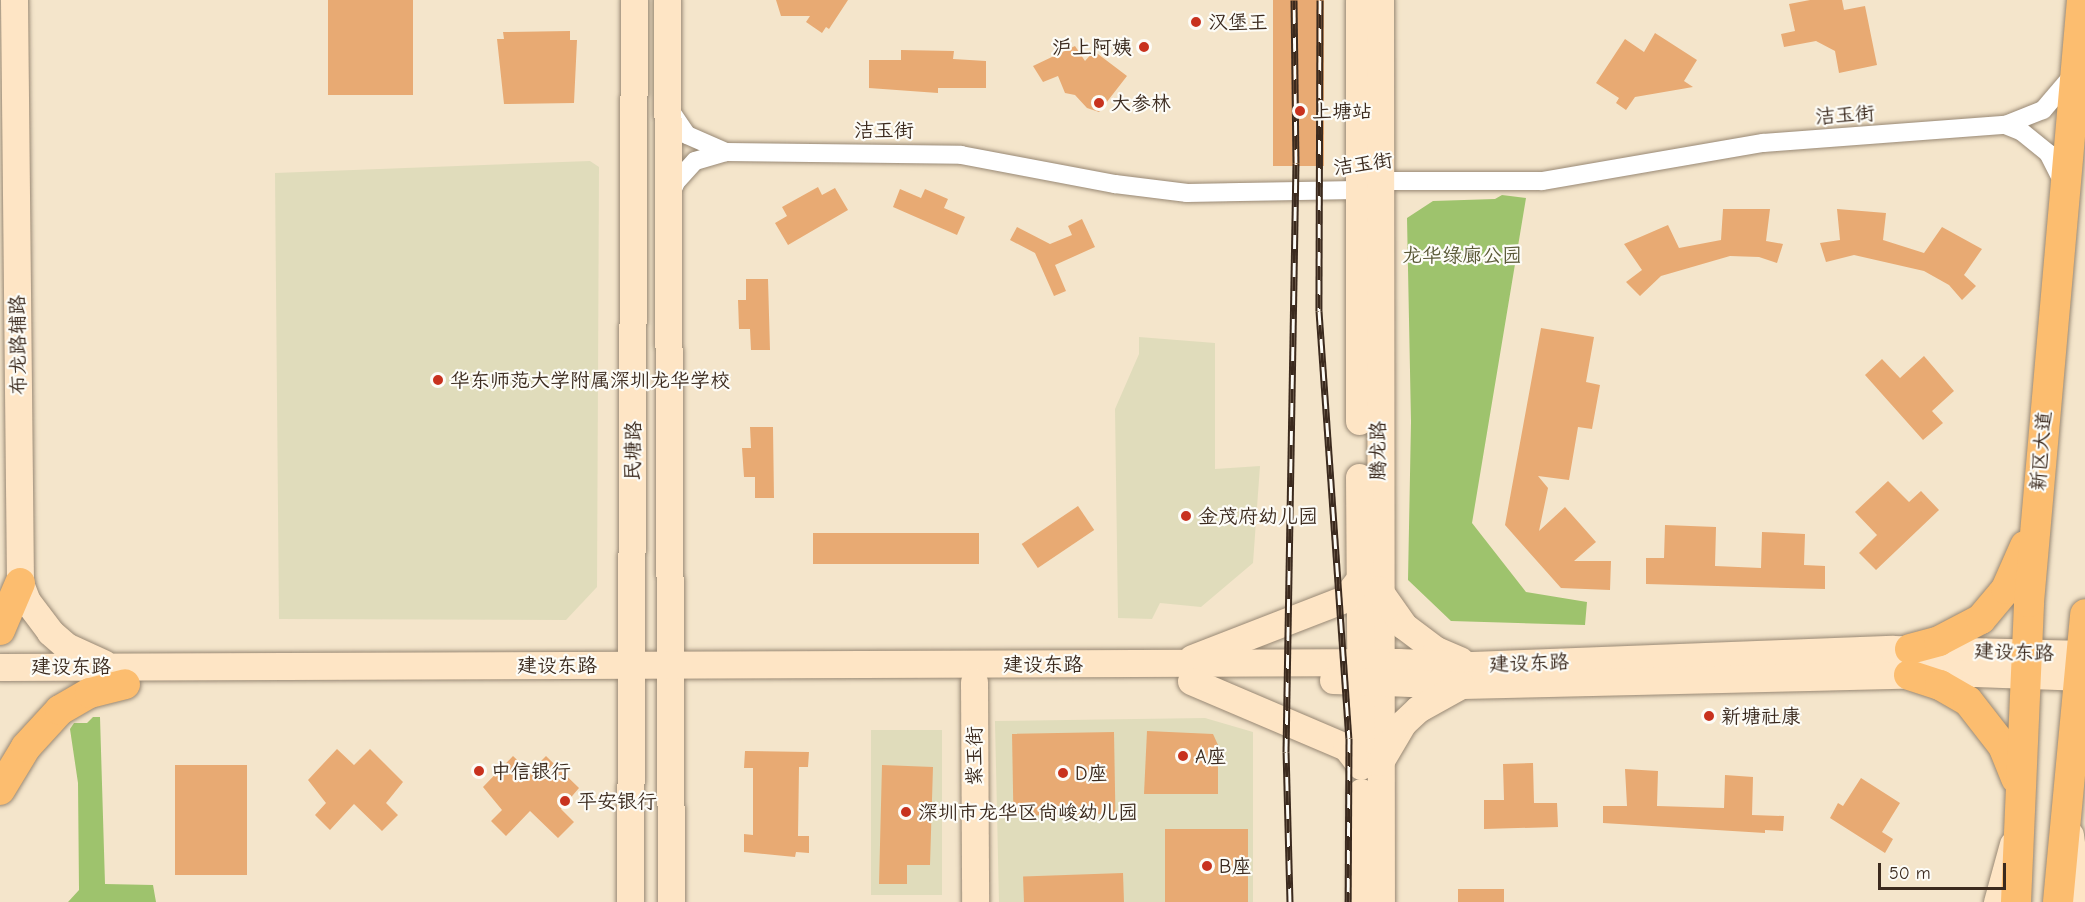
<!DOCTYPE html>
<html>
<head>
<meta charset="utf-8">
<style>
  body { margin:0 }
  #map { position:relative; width:2085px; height:902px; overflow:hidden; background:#f4e5cb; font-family:"Comic Neue","LXGW WenKai TC",sans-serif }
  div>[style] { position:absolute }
  .built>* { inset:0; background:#e0dcbb; transform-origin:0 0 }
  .green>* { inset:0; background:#9ec36d }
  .building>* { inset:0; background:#e8aa73; transform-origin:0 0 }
  .roads { filter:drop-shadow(0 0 2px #988874) drop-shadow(0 0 2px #988874) }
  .street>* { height:18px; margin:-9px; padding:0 9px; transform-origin:9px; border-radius:9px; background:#fff }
  .secondary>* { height:27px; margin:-13.5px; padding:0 13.5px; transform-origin:13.5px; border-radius:13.5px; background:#fee5c5 }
  .primary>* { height:30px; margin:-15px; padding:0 15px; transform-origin:15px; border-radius:15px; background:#fcbd6f }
  .rail>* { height:7px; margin-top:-3.5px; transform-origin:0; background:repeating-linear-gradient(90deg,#fdfcf7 0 14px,#3b2a1e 0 28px); box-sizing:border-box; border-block:2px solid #3b2a1e }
  .dots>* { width:16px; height:16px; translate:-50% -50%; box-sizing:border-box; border:3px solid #fdfcf7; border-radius:50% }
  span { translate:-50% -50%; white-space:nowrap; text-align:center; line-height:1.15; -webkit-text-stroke:4.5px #fdfcf7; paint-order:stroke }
  .poi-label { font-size:20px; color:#3b2a1e }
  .left { translate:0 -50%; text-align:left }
  .right { translate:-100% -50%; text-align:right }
  .street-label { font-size:20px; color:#3b2a1e }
  .park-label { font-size:20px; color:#595836 }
  .scale { position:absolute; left:1878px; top:863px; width:128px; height:27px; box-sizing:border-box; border:3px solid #3b2a1e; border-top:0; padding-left:8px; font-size:18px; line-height:21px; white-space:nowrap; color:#3b2a1e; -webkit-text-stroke:4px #fdfcf7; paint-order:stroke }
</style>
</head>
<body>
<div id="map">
  <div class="built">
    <div style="clip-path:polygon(590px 161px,599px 167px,597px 587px,566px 620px,279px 619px,275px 173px)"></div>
    <div style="clip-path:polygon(1139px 337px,1215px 343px,1215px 469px,1260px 466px,1253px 563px,1201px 607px,1160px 603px,1152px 619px,1118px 618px,1115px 409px,1139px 354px)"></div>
    <div style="clip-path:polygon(1205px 718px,1253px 732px,1253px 902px,999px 902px,995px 721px)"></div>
    <div style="left:871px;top:730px;width:71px;height:165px"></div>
  </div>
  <div class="green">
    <div style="clip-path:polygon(1502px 195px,1526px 198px,1472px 523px,1526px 592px,1587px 602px,1585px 625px,1451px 621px,1408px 580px,1411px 422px,1407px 218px,1433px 201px,1495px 199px)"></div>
    <div style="clip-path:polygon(93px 717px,100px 717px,105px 884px,153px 885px,156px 902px,68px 902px,79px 890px,78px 783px,70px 729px,74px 723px,87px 723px)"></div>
  </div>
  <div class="building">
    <div style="left:328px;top:0;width:85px;height:95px"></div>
    <div style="clip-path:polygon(776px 0,848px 0,829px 29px,826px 27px,822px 33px,806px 22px,810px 16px,781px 16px)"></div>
    <div style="left:1273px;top:0;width:51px;height:166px"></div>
    <div style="clip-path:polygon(1810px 0,1842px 0,1844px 10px,1865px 6px,1877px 65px,1839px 73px,1835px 51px,1816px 41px,1784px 47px,1781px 34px,1795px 31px,1789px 4px)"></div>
    <div style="clip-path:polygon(570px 31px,570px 40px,577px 40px,574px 103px,504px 104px,497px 39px,504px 39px,503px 32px)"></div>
    <div style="clip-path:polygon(1655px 33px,1697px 60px,1684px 81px,1693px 87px,1635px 97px,1626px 110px,1616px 103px,1619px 98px,1596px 83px,1625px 39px,1644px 52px)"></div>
    <div style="clip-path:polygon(1075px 46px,1085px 61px,1094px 51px,1127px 76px,1099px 112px,1087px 108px,1075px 95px,1065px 93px,1058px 76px,1043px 82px,1033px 66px)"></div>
    <div style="clip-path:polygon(901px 50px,954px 51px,953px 59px,986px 61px,986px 88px,938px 88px,938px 93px,869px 88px,869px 60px,901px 60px)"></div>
    <div style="clip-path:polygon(818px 187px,822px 195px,835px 188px,848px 210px,788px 245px,775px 223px,787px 216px,782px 207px)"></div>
    <div style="clip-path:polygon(900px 189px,921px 198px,925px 189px,948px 199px,944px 208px,965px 217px,957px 235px,893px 207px)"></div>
    <div style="clip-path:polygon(1723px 209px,1770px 209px,1766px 241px,1783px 244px,1777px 263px,1759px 257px,1730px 256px,1661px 276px,1640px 296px,1626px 282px,1642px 270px,1624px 244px,1668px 225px,1679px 248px,1721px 240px)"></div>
    <div style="clip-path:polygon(1837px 209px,1886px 213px,1883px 240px,1924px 253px,1942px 227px,1982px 249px,1964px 275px,1976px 286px,1962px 300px,1949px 285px,1924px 271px,1854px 255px,1826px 262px,1820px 243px,1840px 240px)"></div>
    <div style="clip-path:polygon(1082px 219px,1095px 247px,1055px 265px,1066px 291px,1054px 296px,1035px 253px,1010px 240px,1017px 227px,1050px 244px,1072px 235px,1068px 226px)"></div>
    <div style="clip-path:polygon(746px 279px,768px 279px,770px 350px,751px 350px,750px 329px,739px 329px,738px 300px,746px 300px)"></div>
    <div style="clip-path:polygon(1541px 328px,1594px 337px,1586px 382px,1600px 385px,1592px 429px,1578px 427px,1569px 480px,1538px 476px,1548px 488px,1539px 531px,1565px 507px,1596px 542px,1574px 561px,1611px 561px,1610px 590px,1561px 588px,1505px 525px)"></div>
    <div style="clip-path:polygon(1924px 356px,1954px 391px,1932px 411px,1943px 423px,1923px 440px,1865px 375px,1882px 359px,1900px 378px)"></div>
    <div style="clip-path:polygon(750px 427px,773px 427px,774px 498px,755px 498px,755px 477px,744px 477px,742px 448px,751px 448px)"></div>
    <div style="clip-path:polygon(1888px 481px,1909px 502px,1921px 491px,1939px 510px,1876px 570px,1859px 553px,1877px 535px,1855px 512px)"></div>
    <div style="left:1078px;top:506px;width:29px;height:68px;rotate:56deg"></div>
    <div style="clip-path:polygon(1665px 525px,1716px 527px,1715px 566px,1761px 568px,1762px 532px,1805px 534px,1804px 565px,1825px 566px,1825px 589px,1646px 584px,1646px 558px,1664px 558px)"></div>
    <div style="left:813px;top:533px;width:166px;height:31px"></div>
    <div style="clip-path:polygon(1147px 731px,1213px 734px,1218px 745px,1218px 794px,1144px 794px)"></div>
    <div style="left:1114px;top:732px;width:82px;height:102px;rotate:89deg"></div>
    <div style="clip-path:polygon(337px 749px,354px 765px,370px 749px,403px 782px,386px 803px,398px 815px,382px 831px,354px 804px,330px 830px,315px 815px,326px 803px,308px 780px)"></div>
    <div style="clip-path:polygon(745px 751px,809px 752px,808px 767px,799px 767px,798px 836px,809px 836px,809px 853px,796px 852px,795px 857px,744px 852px,744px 834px,753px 835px,753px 768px,744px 768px)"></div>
    <div style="clip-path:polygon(513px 756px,530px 772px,546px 756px,579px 788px,561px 809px,574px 822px,558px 838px,530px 811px,506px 836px,491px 821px,502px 810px,483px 787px)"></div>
    <div style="clip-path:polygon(1533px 763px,1534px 803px,1557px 803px,1558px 827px,1484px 829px,1484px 800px,1504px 800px,1503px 764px)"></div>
    <div style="left:175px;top:765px;width:72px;height:110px"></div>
    <div style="clip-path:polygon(882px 765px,933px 767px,930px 865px,907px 865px,907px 884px,879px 884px)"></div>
    <div style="clip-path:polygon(1625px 769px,1658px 771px,1657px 806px,1724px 808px,1725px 775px,1753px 777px,1752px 815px,1784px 816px,1783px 831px,1765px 830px,1765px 833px,1603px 823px,1603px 806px,1627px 806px)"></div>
    <div style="clip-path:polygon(1861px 778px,1900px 803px,1882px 832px,1893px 839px,1885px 853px,1830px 818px,1838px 803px,1843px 806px)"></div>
    <div style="left:1165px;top:829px;width:83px;height:73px"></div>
    <div style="left:1123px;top:873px;width:29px;height:100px;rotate:88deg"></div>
    <div style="left:1458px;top:889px;width:46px;height:13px"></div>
  </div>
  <div class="roads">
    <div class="street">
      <div style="left:670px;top:110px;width:30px;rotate:56deg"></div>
      <div style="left:687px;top:135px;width:43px;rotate:23.6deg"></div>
      <div style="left:2005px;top:125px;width:18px;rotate:22deg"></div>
      <div style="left:2022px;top:132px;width:33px;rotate:39deg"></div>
      <div style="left:2048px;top:153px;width:33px;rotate:63deg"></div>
      <div style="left:670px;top:196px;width:15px;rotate:-67deg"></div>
      <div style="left:676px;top:182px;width:28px;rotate:-48deg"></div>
      <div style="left:695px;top:161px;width:32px;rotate:-16deg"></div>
      <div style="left:726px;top:152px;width:235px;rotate:0.7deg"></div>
      <div style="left:961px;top:155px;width:157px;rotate:10.7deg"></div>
      <div style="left:1115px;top:184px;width:73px;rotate:7.1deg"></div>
      <div style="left:1187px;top:193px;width:170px;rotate:-1deg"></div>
      <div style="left:1357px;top:190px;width:24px;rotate:-22deg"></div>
      <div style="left:1379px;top:181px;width:163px"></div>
      <div style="left:1542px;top:181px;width:224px;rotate:-9.8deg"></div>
      <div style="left:1763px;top:143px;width:243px;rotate:-4.3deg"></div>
      <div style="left:2005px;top:125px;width:41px;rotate:-21.5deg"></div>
      <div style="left:2043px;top:110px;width:45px;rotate:-49.5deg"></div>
    </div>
    <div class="secondary">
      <div style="left:14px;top:0;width:583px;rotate:89.41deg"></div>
      <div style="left:20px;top:583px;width:19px;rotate:69deg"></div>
      <div style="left:27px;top:601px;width:39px;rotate:53deg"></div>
      <div style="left:50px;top:632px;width:21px;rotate:41deg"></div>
      <div style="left:66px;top:646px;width:41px;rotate:24.7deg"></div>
      <div style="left:667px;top:0;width:902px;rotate:89.75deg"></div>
      <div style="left:1359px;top:0;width:421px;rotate:90deg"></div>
      <div style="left:1380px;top:0;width:902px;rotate:89.94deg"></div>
      <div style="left:1359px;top:477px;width:265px;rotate:89.6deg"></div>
      <div style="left:1378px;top:589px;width:45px;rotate:54.9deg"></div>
      <div style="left:1404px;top:626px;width:40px;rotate:37deg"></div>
      <div style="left:1436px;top:650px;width:26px;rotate:23deg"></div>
      <div style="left:1192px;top:658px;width:163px;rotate:-21.2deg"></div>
      <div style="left:1344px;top:599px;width:24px;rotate:-52deg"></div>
      <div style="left:0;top:667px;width:1398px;rotate:-0.2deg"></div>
      <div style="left:1398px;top:662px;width:74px;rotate:2.3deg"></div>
      <div style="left:1472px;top:665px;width:421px;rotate:-2.2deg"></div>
      <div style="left:1893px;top:649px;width:192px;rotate:1.5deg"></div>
      <div style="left:1333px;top:680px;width:129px;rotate:2.2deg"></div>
      <div style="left:1462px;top:685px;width:513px;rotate:-1.34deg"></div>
      <div style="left:1975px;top:673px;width:110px;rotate:2.1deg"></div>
      <div style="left:1191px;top:681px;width:168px;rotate:23.1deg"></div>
      <div style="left:1346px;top:747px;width:24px;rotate:52deg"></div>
      <div style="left:974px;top:682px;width:220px;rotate:89.7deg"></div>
      <div style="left:1380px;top:762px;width:45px;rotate:-59.5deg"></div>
      <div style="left:1403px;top:723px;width:21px;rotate:-43deg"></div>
      <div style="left:1418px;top:709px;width:49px;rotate:-29.2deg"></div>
      <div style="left:1361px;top:792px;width:110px;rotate:90deg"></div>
      <div style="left:2070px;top:835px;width:68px;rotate:82.3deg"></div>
      <div style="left:630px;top:902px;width:902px;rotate:-89.75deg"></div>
      <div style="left:1997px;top:902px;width:60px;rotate:-74.6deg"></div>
    </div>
    <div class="primary">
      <div style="left:0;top:630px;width:51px;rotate:-66.9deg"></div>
      <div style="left:1910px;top:649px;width:30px;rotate:-15deg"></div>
      <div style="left:1939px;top:641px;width:47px;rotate:-27.6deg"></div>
      <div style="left:1981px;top:619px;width:39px;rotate:-50deg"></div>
      <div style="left:2006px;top:589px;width:47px;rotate:-66.2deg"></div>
      <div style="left:1909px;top:675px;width:33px;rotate:18deg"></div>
      <div style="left:1940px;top:685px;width:32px;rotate:30deg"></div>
      <div style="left:1968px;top:701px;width:57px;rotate:52.1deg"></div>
      <div style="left:2003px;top:746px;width:35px;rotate:68deg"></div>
      <div style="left:0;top:790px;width:50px;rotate:-58.8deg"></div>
      <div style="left:26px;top:747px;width:50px;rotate:-47.4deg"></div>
      <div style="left:60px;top:710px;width:34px;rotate:-30deg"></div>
      <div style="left:90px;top:693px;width:36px;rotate:-14deg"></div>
      <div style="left:2016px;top:902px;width:300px;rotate:-87.5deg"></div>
      <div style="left:2029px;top:602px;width:604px;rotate:-84.97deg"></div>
      <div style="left:2058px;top:902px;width:289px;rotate:-84.6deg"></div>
    </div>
  </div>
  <div class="rail">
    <div style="left:1320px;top:0;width:311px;rotate:90.2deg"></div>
    <div style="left:1319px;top:311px;width:428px;rotate:86deg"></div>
    <div style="left:1349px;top:738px;width:164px;rotate:90.3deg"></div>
    <div style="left:1290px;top:902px;width:150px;rotate:-91.5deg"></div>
    <div style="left:1286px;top:752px;width:589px;rotate:-89.03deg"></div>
    <div style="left:1296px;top:163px;width:163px;rotate:-90.7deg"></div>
  </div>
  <div class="dots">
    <div style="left:1196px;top:22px;background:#c8321e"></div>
    <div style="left:1144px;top:47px;background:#c8321e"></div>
    <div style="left:1099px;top:103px;background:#c8321e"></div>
    <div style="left:1300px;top:111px;background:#c8321e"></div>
    <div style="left:438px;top:380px;background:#c8321e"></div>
    <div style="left:1186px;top:516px;background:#c8321e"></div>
    <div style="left:1709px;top:716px;background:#c8321e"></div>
    <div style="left:1183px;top:756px;background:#c8321e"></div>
    <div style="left:479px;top:771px;background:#c8321e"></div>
    <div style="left:1063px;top:773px;background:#c8321e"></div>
    <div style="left:565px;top:801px;background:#c8321e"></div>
    <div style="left:906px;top:812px;background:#c8321e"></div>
    <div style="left:1207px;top:866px;background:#c8321e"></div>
  </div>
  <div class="poi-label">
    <span class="left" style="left:1208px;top:22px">汉堡王</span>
    <span class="right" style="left:1132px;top:47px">沪上阿姨</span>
    <span class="left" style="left:1111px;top:103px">大参林</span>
    <span class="left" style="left:1312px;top:111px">上塘站</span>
    <span class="left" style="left:450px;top:380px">华东师范大学附属深圳龙华学校</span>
    <span class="left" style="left:1198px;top:516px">金茂府幼儿园</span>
    <span class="left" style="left:1721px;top:716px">新塘社康</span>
    <span class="left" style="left:1195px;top:756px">A座</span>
    <span class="left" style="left:491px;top:771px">中信银行</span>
    <span class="left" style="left:1075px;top:773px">D座</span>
    <span class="left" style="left:577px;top:801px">平安银行</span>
    <span class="left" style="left:918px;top:812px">深圳市龙华区尚峻幼儿园</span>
    <span class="left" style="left:1219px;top:866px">B座</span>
  </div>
  <div class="street-label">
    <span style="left:1845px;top:115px;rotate:-4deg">洁玉街</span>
    <span style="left:884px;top:130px">洁玉街</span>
    <span style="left:1363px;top:164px;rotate:-8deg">洁玉街</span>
    <span style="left:18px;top:345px;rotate:-91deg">布龙路辅路</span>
    <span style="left:633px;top:451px;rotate:-89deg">民塘路</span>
    <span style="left:1378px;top:451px;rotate:-90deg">腾龙路</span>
    <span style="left:2041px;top:451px;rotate:-85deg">新区大道</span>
    <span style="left:2014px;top:652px;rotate:2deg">建设东路</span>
    <span style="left:1529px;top:663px;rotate:-2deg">建设东路</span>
    <span style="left:1043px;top:664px">建设东路</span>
    <span style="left:557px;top:665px">建设东路</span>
    <span style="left:71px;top:666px">建设东路</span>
    <span style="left:974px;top:756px;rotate:-90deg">紫玉街</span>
  </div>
  <div class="park-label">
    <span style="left:1462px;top:255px">龙华绿廊公园</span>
  </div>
  <div class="scale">50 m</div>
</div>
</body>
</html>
